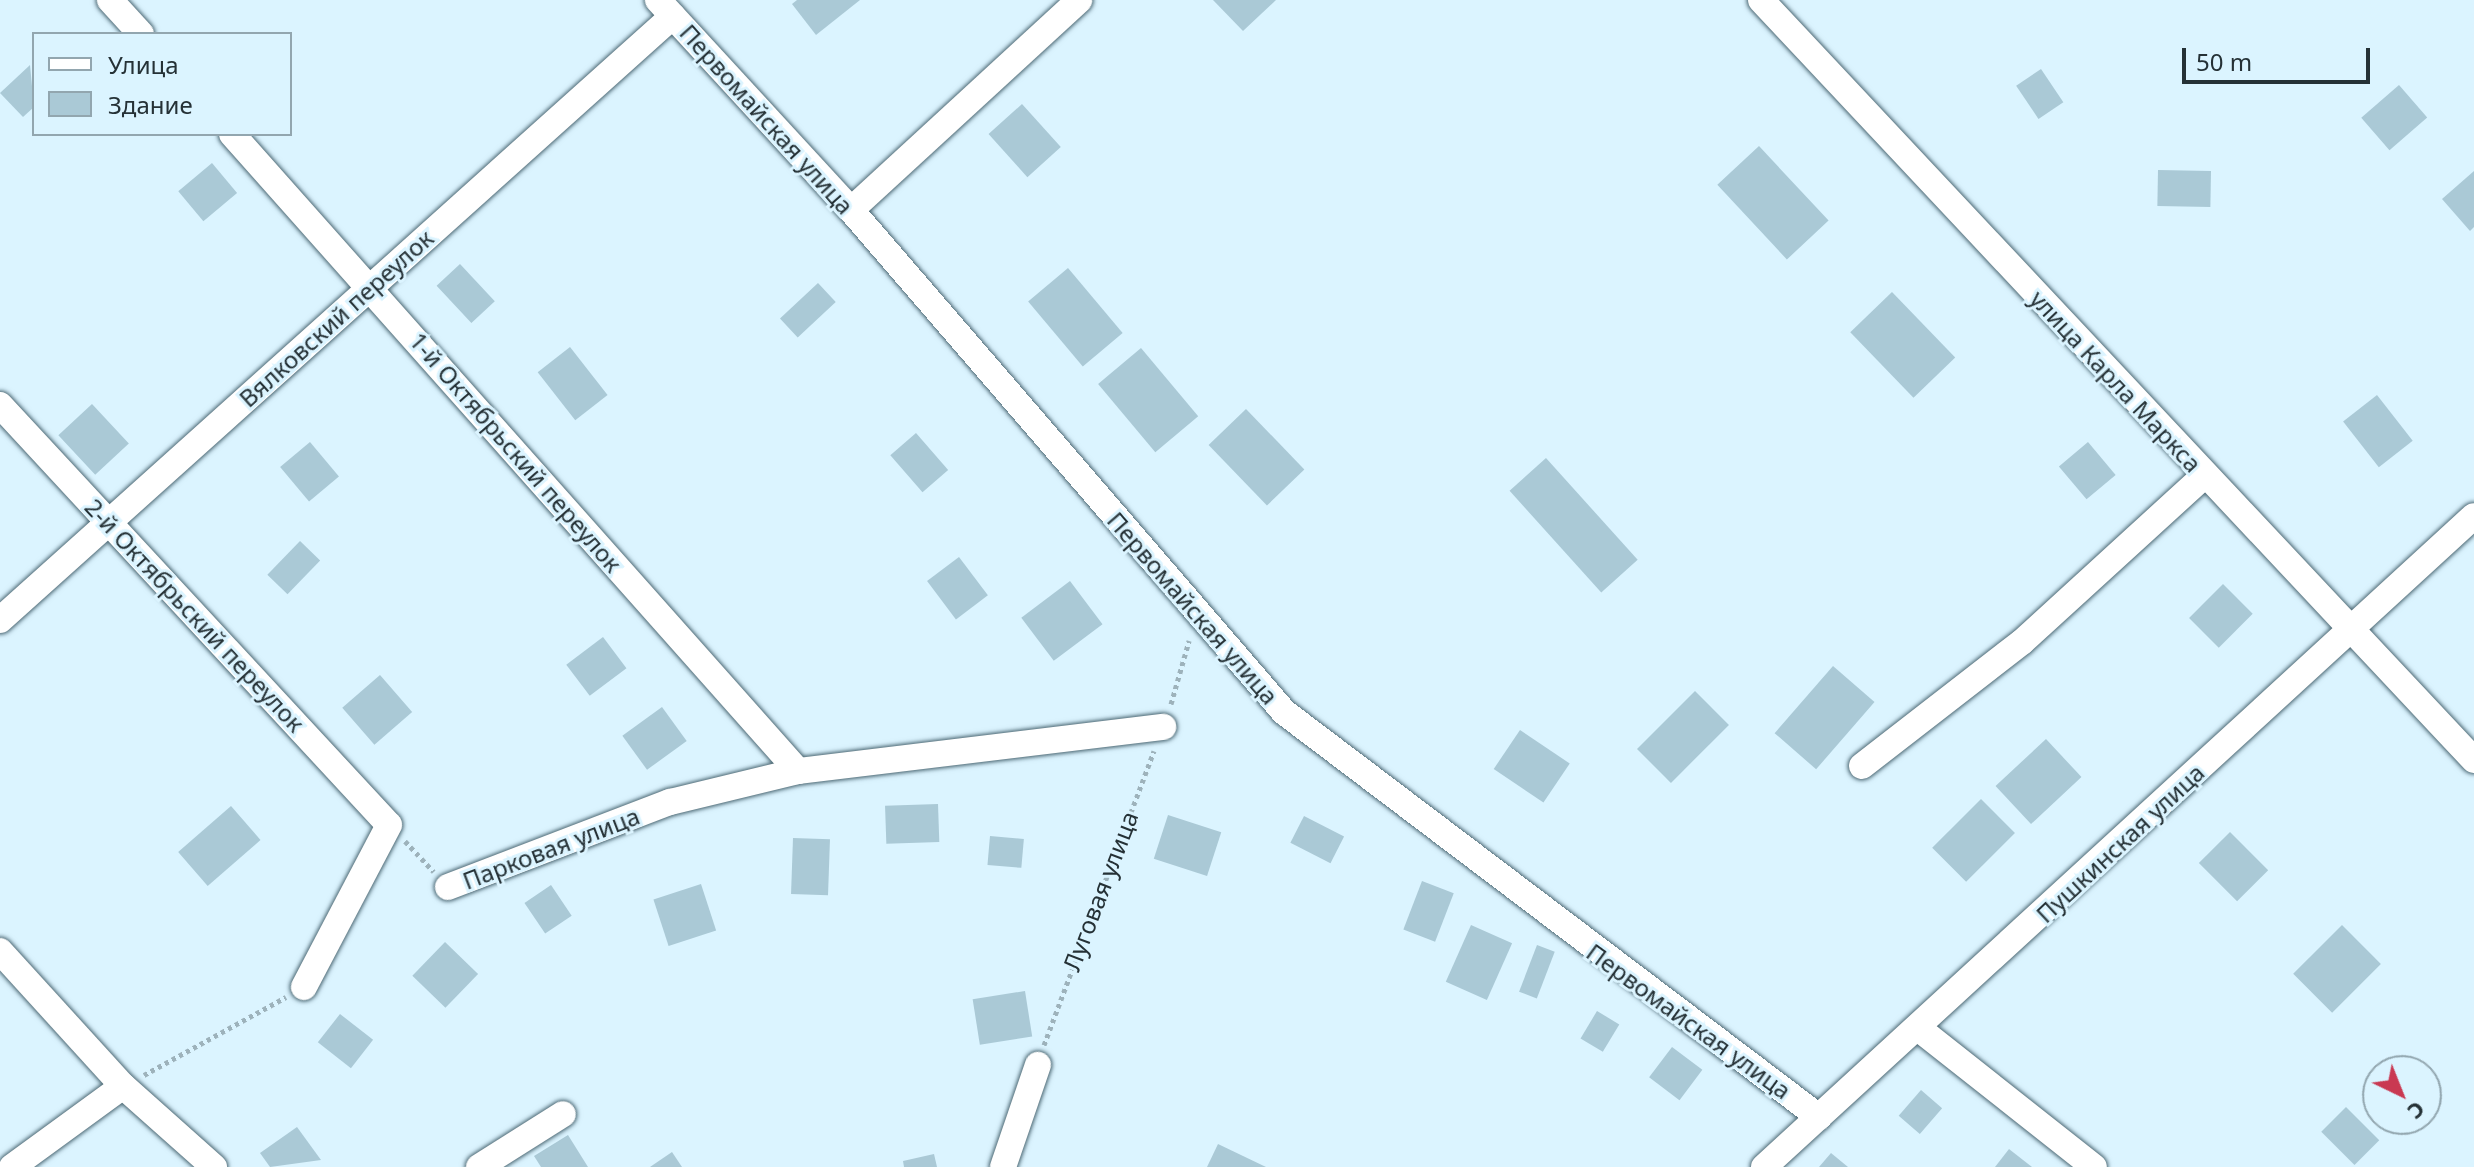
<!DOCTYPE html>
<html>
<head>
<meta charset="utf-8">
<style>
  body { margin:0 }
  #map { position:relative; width:2474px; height:1167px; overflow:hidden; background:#dbf4ff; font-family:"Noto Sans",sans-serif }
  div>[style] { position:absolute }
  .building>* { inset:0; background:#aac9d6; transform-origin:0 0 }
  .path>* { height:5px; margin-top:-2.5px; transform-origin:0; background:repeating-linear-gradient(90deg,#9db2bb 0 4px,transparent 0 8px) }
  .roads { filter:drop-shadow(0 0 2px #4d6975) drop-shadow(0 0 2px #4d6975) }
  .minor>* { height:26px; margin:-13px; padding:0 13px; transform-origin:13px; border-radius:13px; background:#fff }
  span { translate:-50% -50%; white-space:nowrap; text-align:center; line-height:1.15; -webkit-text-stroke:6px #dbf4ff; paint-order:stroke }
  .street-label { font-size:24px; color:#253136 }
  .legend { position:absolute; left:32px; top:32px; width:260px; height:104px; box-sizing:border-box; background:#dbf4ff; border:2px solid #92a6af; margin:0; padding:10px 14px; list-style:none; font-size:24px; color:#253136 }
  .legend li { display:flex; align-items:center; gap:16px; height:40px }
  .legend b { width:40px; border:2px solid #92a6af }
  .north { position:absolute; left:2362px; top:1055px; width:80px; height:80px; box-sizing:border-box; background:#dbf4ff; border:2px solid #92a6af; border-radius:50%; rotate:137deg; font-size:22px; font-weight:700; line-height:32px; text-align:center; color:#253136 }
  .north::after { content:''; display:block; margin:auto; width:28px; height:36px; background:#c93952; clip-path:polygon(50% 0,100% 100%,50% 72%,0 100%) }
  .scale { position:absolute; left:2182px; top:48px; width:188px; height:36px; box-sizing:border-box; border:4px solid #253136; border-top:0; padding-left:10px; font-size:24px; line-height:28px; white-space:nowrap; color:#253136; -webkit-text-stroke:6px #dbf4ff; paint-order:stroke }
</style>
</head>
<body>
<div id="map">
  <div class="building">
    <div style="clip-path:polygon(797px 0,860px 0,816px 35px,792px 4px)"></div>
    <div style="clip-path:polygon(1213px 0,1276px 0,1243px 31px)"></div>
    <div style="clip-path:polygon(30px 65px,34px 107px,23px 117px,0 93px)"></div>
    <div style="left:2041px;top:69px;width:40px;height:30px;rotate:56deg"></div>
    <div style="left:2399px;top:85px;width:43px;height:50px;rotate:49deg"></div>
    <div style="left:1022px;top:104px;width:58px;height:45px;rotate:48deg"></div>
    <div style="left:1759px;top:146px;width:102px;height:57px;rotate:47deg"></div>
    <div style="left:212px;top:163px;width:39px;height:44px;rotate:50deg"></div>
    <div style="left:2158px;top:170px;width:53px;height:36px;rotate:1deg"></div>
    <div style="clip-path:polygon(2474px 171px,2474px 227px,2470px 231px,2442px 199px)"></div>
    <div style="left:460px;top:264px;width:51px;height:32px;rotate:47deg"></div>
    <div style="left:1068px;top:268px;width:85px;height:52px;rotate:50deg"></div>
    <div style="left:818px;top:283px;width:26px;height:52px;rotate:47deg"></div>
    <div style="left:1892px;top:292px;width:91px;height:58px;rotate:46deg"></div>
    <div style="left:570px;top:347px;width:61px;height:41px;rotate:52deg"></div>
    <div style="left:1141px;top:348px;width:89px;height:56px;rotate:50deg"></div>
    <div style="left:2377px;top:395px;width:58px;height:43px;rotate:52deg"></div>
    <div style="left:92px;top:404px;width:54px;height:46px;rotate:47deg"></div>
    <div style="left:1246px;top:409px;width:84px;height:52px;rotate:46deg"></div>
    <div style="left:916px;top:433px;width:49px;height:34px;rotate:49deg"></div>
    <div style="left:310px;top:442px;width:45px;height:39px;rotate:50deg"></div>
    <div style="left:2088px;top:442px;width:43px;height:38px;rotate:50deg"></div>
    <div style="left:1546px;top:458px;width:137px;height:49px;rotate:48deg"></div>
    <div style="left:300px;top:541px;width:28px;height:47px;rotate:44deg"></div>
    <div style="left:959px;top:557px;width:48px;height:40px;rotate:53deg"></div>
    <div style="left:1070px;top:581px;width:54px;height:61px;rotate:53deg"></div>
    <div style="left:2223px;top:584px;width:42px;height:48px;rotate:45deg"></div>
    <div style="left:603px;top:637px;width:39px;height:46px;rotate:53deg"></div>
    <div style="left:1833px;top:666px;width:55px;height:89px;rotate:41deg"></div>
    <div style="left:380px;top:675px;width:49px;height:50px;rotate:49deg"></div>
    <div style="left:1695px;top:691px;width:48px;height:82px;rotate:45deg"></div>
    <div style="left:662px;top:707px;width:42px;height:49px;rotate:54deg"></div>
    <div style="left:1520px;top:730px;width:60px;height:47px;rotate:34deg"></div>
    <div style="left:2046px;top:739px;width:52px;height:69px;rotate:47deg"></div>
    <div style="left:1981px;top:799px;width:48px;height:69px;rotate:45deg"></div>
    <div style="left:938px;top:804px;width:38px;height:53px;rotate:88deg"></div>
    <div style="left:231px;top:806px;width:45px;height:70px;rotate:49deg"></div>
    <div style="left:1168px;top:815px;width:56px;height:46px;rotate:18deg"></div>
    <div style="left:1304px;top:816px;width:45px;height:30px;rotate:27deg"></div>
    <div style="left:2230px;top:832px;width:54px;height:44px;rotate:45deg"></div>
    <div style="left:990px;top:836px;width:34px;height:29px;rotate:5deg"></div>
    <div style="left:793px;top:838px;width:37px;height:56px;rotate:2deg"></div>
    <div style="left:1422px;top:881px;width:34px;height:52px;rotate:21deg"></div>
    <div style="left:701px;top:884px;width:49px;height:50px;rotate:72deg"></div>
    <div style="left:551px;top:885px;width:37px;height:32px;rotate:56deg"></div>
    <div style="left:1471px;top:925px;width:45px;height:62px;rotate:24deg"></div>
    <div style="left:2342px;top:925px;width:55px;height:69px;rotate:45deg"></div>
    <div style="left:445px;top:942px;width:46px;height:47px;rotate:44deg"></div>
    <div style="left:1537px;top:945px;width:19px;height:50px;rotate:21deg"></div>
    <div style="left:1025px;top:991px;width:46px;height:53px;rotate:81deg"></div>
    <div style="left:1597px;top:1011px;width:26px;height:32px;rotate:31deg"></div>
    <div style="left:340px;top:1014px;width:42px;height:36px;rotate:38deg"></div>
    <div style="left:1672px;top:1047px;width:38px;height:38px;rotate:37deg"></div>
    <div style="left:1921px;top:1090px;width:28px;height:34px;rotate:41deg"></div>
    <div style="left:2346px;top:1107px;width:47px;height:35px;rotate:45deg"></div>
    <div style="clip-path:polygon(297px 1127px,321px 1160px,270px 1167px,260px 1153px)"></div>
    <div style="clip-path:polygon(568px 1135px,588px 1167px,541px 1167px,534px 1156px)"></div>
    <div style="clip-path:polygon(1218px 1144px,1266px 1167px,1207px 1167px)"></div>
    <div style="clip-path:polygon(2009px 1149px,2032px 1167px,1995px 1167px)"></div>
    <div style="clip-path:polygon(672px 1152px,682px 1167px,650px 1167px)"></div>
    <div style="clip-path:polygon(1831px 1153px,1848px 1167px,1819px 1167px)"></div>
    <div style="clip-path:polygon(934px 1154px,937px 1167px,904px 1167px,903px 1161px)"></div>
  </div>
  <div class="path">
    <div style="left:1171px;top:704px;width:66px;rotate:-74.1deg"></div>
    <div style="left:405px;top:841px;width:42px;rotate:46.9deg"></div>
    <div style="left:1044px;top:1045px;width:314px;rotate:-69.5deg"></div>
    <div style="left:144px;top:1075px;width:162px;rotate:-28.8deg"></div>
  </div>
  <div class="roads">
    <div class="minor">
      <div style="left:110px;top:0;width:46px;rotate:47.6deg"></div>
      <div style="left:658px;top:0;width:285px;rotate:47.4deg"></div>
      <div style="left:851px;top:210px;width:663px;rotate:49.22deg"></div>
      <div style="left:1284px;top:712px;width:671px;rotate:37.13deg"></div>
      <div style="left:1761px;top:0;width:1042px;rotate:46.83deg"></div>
      <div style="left:232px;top:134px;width:852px;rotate:48.38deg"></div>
      <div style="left:851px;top:210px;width:310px;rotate:-42.6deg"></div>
      <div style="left:0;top:405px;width:572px;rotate:47.19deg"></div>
      <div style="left:389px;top:825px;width:183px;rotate:117.7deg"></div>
      <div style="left:0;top:620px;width:904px;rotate:-41.91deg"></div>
      <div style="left:1862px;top:766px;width:202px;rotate:-37.8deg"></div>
      <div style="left:2022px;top:642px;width:248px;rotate:-42.4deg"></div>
      <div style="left:448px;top:887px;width:238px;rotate:-21deg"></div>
      <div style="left:670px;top:802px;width:132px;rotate:-13.6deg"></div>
      <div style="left:798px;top:771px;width:368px;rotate:-6.9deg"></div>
      <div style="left:0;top:951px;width:183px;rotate:47.7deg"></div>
      <div style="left:123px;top:1086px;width:122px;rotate:41.7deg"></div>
      <div style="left:1918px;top:1028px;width:224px;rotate:38.3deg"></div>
      <div style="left:12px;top:1167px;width:137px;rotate:-36.1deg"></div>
      <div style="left:479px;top:1167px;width:99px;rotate:-32.2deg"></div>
      <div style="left:1003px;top:1167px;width:108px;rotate:-71.1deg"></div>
      <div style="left:1764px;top:1167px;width:963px;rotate:-42.52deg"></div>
    </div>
  </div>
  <div class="street-label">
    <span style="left:767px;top:119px;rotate:48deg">Первомайская улица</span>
    <span style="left:336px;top:318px;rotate:-42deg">Вялковский переулок</span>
    <span style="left:2116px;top:381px;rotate:47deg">улица Карла Маркса</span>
    <span style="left:516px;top:452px;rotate:49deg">1-й Октябрьский переулок</span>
    <span style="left:1193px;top:608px;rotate:49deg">Первомайская улица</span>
    <span style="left:195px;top:615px;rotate:47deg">2-й Октябрьский переулок</span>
    <span style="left:2120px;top:843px;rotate:-43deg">Пушкинская улица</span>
    <span style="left:551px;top:848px;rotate:-21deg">Парковая улица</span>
    <span style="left:1100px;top:891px;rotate:-69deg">Луговая улица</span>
    <span style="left:1689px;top:1021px;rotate:36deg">Первомайская улица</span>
  </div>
  <ul class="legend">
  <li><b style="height:10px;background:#fff"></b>Улица</li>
  <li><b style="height:22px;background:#aac9d6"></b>Здание</li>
  </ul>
  <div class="north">С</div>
  <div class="scale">50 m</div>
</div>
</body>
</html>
